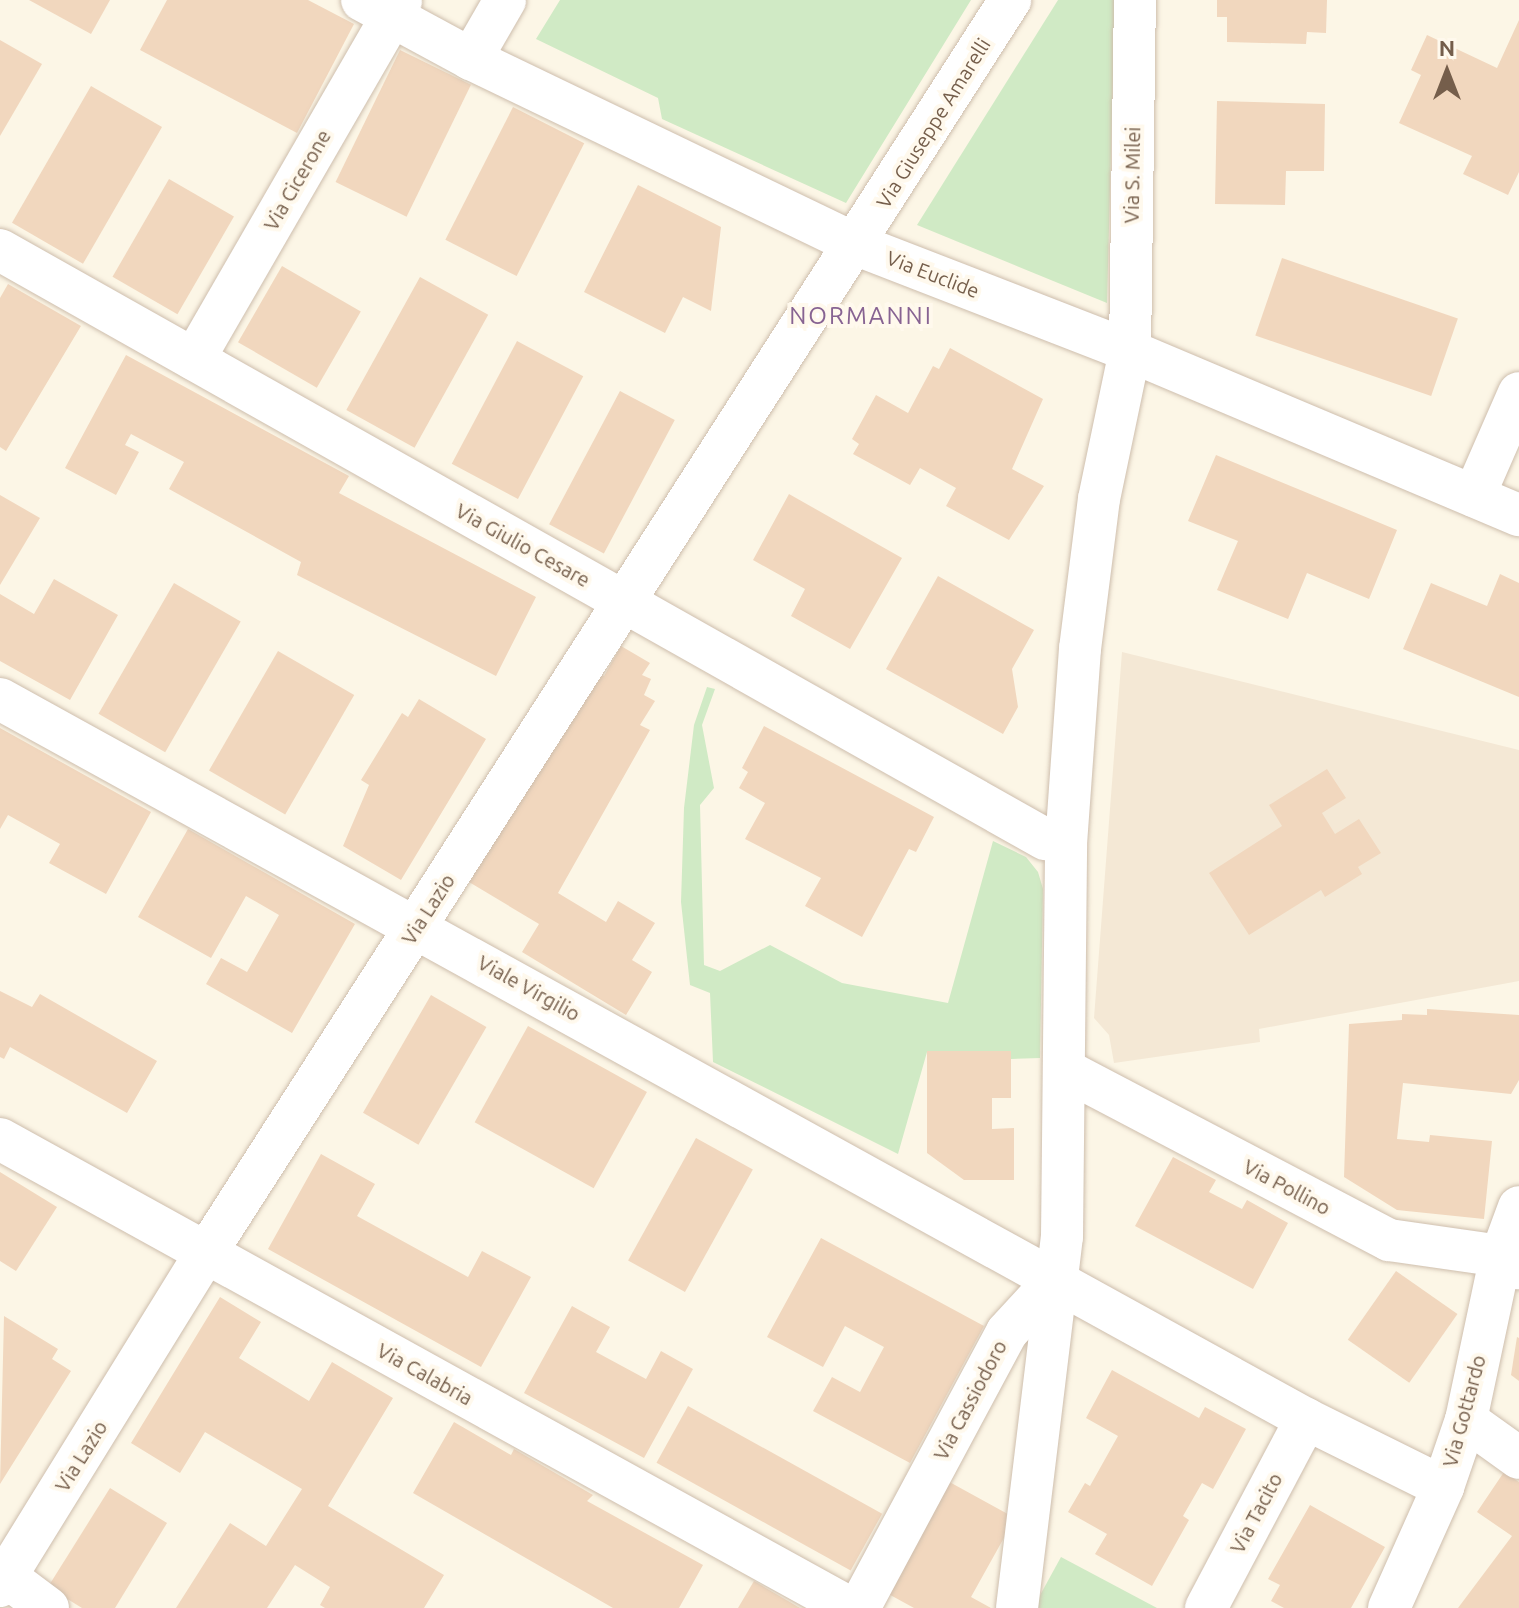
<!DOCTYPE html>
<html>
<head>
<meta charset="utf-8">
<style>
  body { margin:0 }
  #map { position:relative; width:1519px; height:1608px; overflow:hidden; background:#fcf6e6; font-family:Ubuntu,sans-serif }
  div>[style] { position:absolute }
  .residential>* { inset:0; background:#f4e8d5 }
  .green>* { inset:0; background:#d0eac5 }
  .building>* { inset:0; background:#f1d7be; transform-origin:0 0 }
  .roads { filter:drop-shadow(0 0 2px #cebead) drop-shadow(0 0 2px #cebead) }
  .street>* { height:42px; margin:-21px; padding:0 21px; transform-origin:21px; border-radius:21px; background:#fff }
  span { translate:-50% -50%; white-space:nowrap; text-align:center; line-height:1.15; -webkit-text-stroke:8px #fff9ed; paint-order:stroke }
  .street-label { font-size:20px; color:#755e4b }
  .quarter-label { font-size:24px; color:#876392; letter-spacing:2px }
  .north { position:absolute; left:1407px; top:32px; width:80px; height:80px; -webkit-text-stroke:6px #fff9ed; paint-order:stroke; rotate:0deg; font-size:22px; font-weight:700; line-height:32px; text-align:center; color:#755e4b }
  .north::after { content:''; display:block; margin:auto; width:28px; height:36px; background:#755e4b; clip-path:polygon(50% 0,100% 100%,50% 72%,0 100%) }
</style>
</head>
<body>
<div id="map">
  <div class="residential">
    <div style="clip-path:polygon(1122px 652px,1519px 750px,1519px 981px,1259px 1029px,1260px 1042px,1114px 1063px,1109px 1035px,1094px 1018px)"></div>
  </div>
  <div class="green">
    <div style="clip-path:polygon(560px 0,971px 0,846px 203px,662px 119px,658px 98px,536px 39px)"></div>
    <div style="clip-path:polygon(1058px 0,1115px 0,1107px 303px,917px 225px)"></div>
    <div style="clip-path:polygon(707px 687px,715px 689px,702px 725px,714px 788px,700px 805px,704px 965px,720px 971px,770px 945px,842px 983px,948px 1003px,993px 841px,1026px 857px,1038px 872px,1043px 889px,1040px 1058px,1011px 1059px,1010px 1051px,927px 1052px,898px 1154px,713px 1062px,710px 993px,690px 985px,681px 902px,684px 808px,694px 725px)"></div>
    <div style="clip-path:polygon(1061px 1557px,1157px 1608px,1033px 1608px)"></div>
  </div>
  <div class="building">
    <div style="clip-path:polygon(29px 0,110px 0,91px 34px)"></div>
    <div style="clip-path:polygon(167px 0,308px 0,354px 24px,297px 133px,140px 50px)"></div>
    <div style="clip-path:polygon(1217px 0,1327px 0,1326px 33px,1307px 32px,1306px 44px,1227px 42px,1227px 17px,1217px 17px)"></div>
    <div style="clip-path:polygon(1519px 20px,1519px 172px,1508px 195px,1463px 174px,1472px 156px,1399px 123px,1421px 75px,1411px 70px,1427px 35px,1497px 68px)"></div>
    <div style="clip-path:polygon(0 40px,42px 64px,0 136px)"></div>
    <div style="left:400px;top:50px;width:79px;height:147px;rotate:26deg"></div>
    <div style="left:91px;top:86px;width:82px;height:158px;rotate:30deg"></div>
    <div style="clip-path:polygon(1217px 101px,1325px 104px,1324px 171px,1286px 171px,1285px 205px,1215px 204px)"></div>
    <div style="left:513px;top:107px;width:80px;height:149px;rotate:27deg"></div>
    <div style="left:169px;top:179px;width:75px;height:113px;rotate:30deg"></div>
    <div style="clip-path:polygon(638px 185px,721px 227px,711px 311px,683px 297px,665px 333px,584px 292px)"></div>
    <div style="left:1282px;top:258px;width:186px;height:82px;rotate:19deg"></div>
    <div style="left:282px;top:266px;width:91px;height:88px;rotate:30deg"></div>
    <div style="left:420px;top:277px;width:78px;height:152px;rotate:29deg"></div>
    <div style="clip-path:polygon(8px 284px,81px 326px,6px 451px,0 447px,0 298px)"></div>
    <div style="left:517px;top:341px;width:75px;height:139px;rotate:28deg"></div>
    <div style="clip-path:polygon(950px 348px,1043px 399px,1012px 469px,1044px 486px,1009px 540px,946px 506px,956px 488px,920px 468px,910px 485px,853px 454px,859px 444px,852px 439px,876px 395px,908px 413px,933px 366px,939px 369px)"></div>
    <div style="clip-path:polygon(126px 355px,349px 476px,339px 493px,536px 597px,496px 676px,297px 575px,301px 562px,169px 489px,184px 462px,131px 434px,125px 445px,139px 452px,116px 495px,65px 468px)"></div>
    <div style="left:620px;top:391px;width:62px;height:151px;rotate:28deg"></div>
    <div style="clip-path:polygon(1216px 455px,1397px 530px,1369px 599px,1307px 573px,1288px 619px,1217px 590px,1238px 541px,1188px 521px)"></div>
    <div style="clip-path:polygon(789px 494px,902px 558px,850px 649px,791px 616px,805px 589px,753px 560px)"></div>
    <div style="clip-path:polygon(0 495px,40px 518px,0 585px)"></div>
    <div style="clip-path:polygon(1500px 574px,1519px 583px,1519px 697px,1403px 649px,1431px 583px,1487px 606px)"></div>
    <div style="clip-path:polygon(938px 576px,1034px 630px,1012px 669px,1018px 707px,1003px 734px,886px 669px)"></div>
    <div style="clip-path:polygon(54px 579px,118px 615px,70px 700px,0 661px,0 594px,34px 614px)"></div>
    <div style="left:174px;top:583px;width:77px;height:151px;rotate:30deg"></div>
    <div style="clip-path:polygon(621px 646px,650px 663px,642px 675px,651px 679px,644px 695px,655px 701px,640px 725px,650px 730px,558px 893px,606px 922px,618px 901px,655px 923px,632px 960px,652px 972px,626px 1015px,522px 952px,539px 924px,469px 882px,597px 672px,604px 676px)"></div>
    <div style="left:278px;top:651px;width:88px;height:138px;rotate:30deg"></div>
    <div style="clip-path:polygon(419px 699px,486px 739px,401px 880px,343px 846px,369px 785px,361px 780px,402px 713px,408px 717px)"></div>
    <div style="clip-path:polygon(764px 726px,934px 817px,916px 852px,909px 849px,862px 937px,805px 906px,821px 878px,745px 839px,765px 803px,739px 788px,748px 772px,742px 768px)"></div>
    <div style="clip-path:polygon(0 728px,151px 812px,106px 894px,49px 863px,60px 844px,8px 815px,0 829px)"></div>
    <div style="clip-path:polygon(1327px 769px,1346px 798px,1322px 813px,1335px 834px,1359px 819px,1381px 853px,1358px 867px,1362px 874px,1325px 897px,1321px 890px,1249px 935px,1209px 873px,1282px 826px,1269px 805px)"></div>
    <div style="clip-path:polygon(188px 829px,355px 924px,292px 1033px,206px 984px,221px 958px,247px 972px,279px 915px,246px 896px,211px 958px,138px 917px)"></div>
    <div style="clip-path:polygon(0 991px,32px 1007px,40px 994px,157px 1061px,127px 1113px,10px 1047px,4px 1059px,0 1057px)"></div>
    <div style="left:431px;top:995px;width:64px;height:136px;rotate:30deg"></div>
    <div style="clip-path:polygon(1427px 1009px,1519px 1015px,1519px 1080px,1511px 1094px,1403px 1083px,1397px 1139px,1429px 1142px,1430px 1135px,1492px 1141px,1484px 1219px,1397px 1210px,1344px 1177px,1349px 1024px,1402px 1020px,1402px 1014px,1427px 1015px)"></div>
    <div style="left:528px;top:1026px;width:136px;height:110px;rotate:29deg"></div>
    <div style="clip-path:polygon(927px 1051px,1011px 1051px,1011px 1098px,992px 1098px,992px 1129px,1014px 1128px,1014px 1180px,964px 1180px,927px 1153px)"></div>
    <div style="left:696px;top:1138px;width:65px;height:140px;rotate:29deg"></div>
    <div style="clip-path:polygon(321px 1154px,375px 1184px,357px 1216px,468px 1277px,482px 1251px,531px 1277px,481px 1367px,268px 1249px)"></div>
    <div style="clip-path:polygon(1173px 1157px,1216px 1180px,1209px 1192px,1242px 1209px,1247px 1200px,1288px 1223px,1253px 1289px,1135px 1226px)"></div>
    <div style="clip-path:polygon(0 1172px,57px 1207px,16px 1271px,0 1261px)"></div>
    <div style="clip-path:polygon(821px 1238px,984px 1326px,910px 1463px,813px 1411px,832px 1377px,860px 1392px,884px 1347px,845px 1326px,823px 1367px,767px 1337px)"></div>
    <div style="left:1396px;top:1271px;width:75px;height:84px;rotate:35deg"></div>
    <div style="clip-path:polygon(220px 1297px,261px 1322px,239px 1358px,309px 1401px,332px 1362px,393px 1398px,328px 1506px,444px 1575px,424px 1608px,325px 1608px,320px 1605px,330px 1587px,295px 1565px,267px 1608px,176px 1608px,230px 1523px,266px 1546px,302px 1489px,205px 1432px,180px 1473px,131px 1443px)"></div>
    <div style="clip-path:polygon(572px 1306px,610px 1327px,596px 1352px,646px 1379px,661px 1351px,693px 1369px,644px 1458px,524px 1393px)"></div>
    <div style="clip-path:polygon(4px 1316px,58px 1349px,52px 1359px,71px 1371px,0 1484px)"></div>
    <div style="clip-path:polygon(1517px 1337px,1519px 1338px,1519px 1381px,1511px 1375px)"></div>
    <div style="clip-path:polygon(1112px 1370px,1199px 1418px,1205px 1407px,1246px 1429px,1213px 1489px,1202px 1483px,1183px 1516px,1189px 1520px,1152px 1586px,1095px 1554px,1107px 1534px,1068px 1512px,1085px 1483px,1090px 1486px,1118px 1436px,1086px 1418px)"></div>
    <div style="left:688px;top:1406px;width:222px;height:65px;rotate:29deg"></div>
    <div style="clip-path:polygon(454px 1422px,511px 1455px,514px 1449px,593px 1495px,587px 1501px,703px 1565px,679px 1608px,613px 1608px,413px 1493px)"></div>
    <div style="clip-path:polygon(1504px 1472px,1519px 1482px,1519px 1608px,1458px 1608px,1512px 1536px,1477px 1512px)"></div>
    <div style="clip-path:polygon(944px 1479px,1015px 1518px,971px 1597px,991px 1608px,914px 1608px,883px 1591px)"></div>
    <div style="clip-path:polygon(110px 1488px,167px 1523px,115px 1608px,82px 1608px,48px 1587px)"></div>
    <div style="clip-path:polygon(1310px 1505px,1385px 1547px,1351px 1608px,1284px 1608px,1271px 1601px,1280px 1585px,1268px 1579px)"></div>
    <div style="clip-path:polygon(754px 1581px,800px 1608px,738px 1608px)"></div>
  </div>
  <div class="roads">
    <div class="street">
      <div style="left:362px;top:0;width:124px;rotate:28.4deg"></div>
      <div style="left:471px;top:59px;width:428px;rotate:25.7deg"></div>
      <div style="left:857px;top:245px;width:293px;rotate:21.2deg"></div>
      <div style="left:1130px;top:351px;width:422px;rotate:22.9deg"></div>
      <div style="left:471px;top:59px;width:68px;rotate:-60deg"></div>
      <div style="left:0;top:250px;width:1200px;rotate:29.41deg"></div>
      <div style="left:194px;top:359px;width:414px;rotate:-60deg"></div>
      <div style="left:1474px;top:496px;width:112px;rotate:-66.4deg"></div>
      <div style="left:0;top:699px;width:1491px;rotate:28.87deg"></div>
      <div style="left:1306px;top:1419px;width:153px;rotate:26.4deg"></div>
      <div style="left:1065px;top:1070px;width:366px;rotate:27.7deg"></div>
      <div style="left:1389px;top:1240px;width:113px;rotate:8.1deg"></div>
      <div style="left:1501px;top:1256px;width:22px;rotate:34deg"></div>
      <div style="left:0;top:1139px;width:971px;rotate:28.89deg"></div>
      <div style="left:1466px;top:1420px;width:65px;rotate:35.6deg"></div>
      <div style="left:0;top:1572px;width:60px;rotate:36.9deg"></div>
      <div style="left:0;top:1586px;width:392px;rotate:-58.3deg"></div>
      <div style="left:206px;top:1253px;width:1489px;rotate:-57.31deg"></div>
      <div style="left:859px;top:1608px;width:313px;rotate:-61.8deg"></div>
      <div style="left:1007px;top:1332px;width:69px;rotate:-47.3deg"></div>
      <div style="left:1017px;top:1608px;width:374px;rotate:-83.1deg"></div>
      <div style="left:1062px;top:1237px;width:393px;rotate:-89.4deg"></div>
      <div style="left:1066px;top:844px;width:196px;rotate:-85.9deg"></div>
      <div style="left:1080px;top:649px;width:151px;rotate:-82.8deg"></div>
      <div style="left:1099px;top:499px;width:151px;rotate:-78.2deg"></div>
      <div style="left:1130px;top:351px;width:351px;rotate:-89.2deg"></div>
      <div style="left:1206px;top:1608px;width:214px;rotate:-62.1deg"></div>
      <div style="left:1389px;top:1608px;width:133px;rotate:-65.9deg"></div>
      <div style="left:1443px;top:1487px;width:71px;rotate:-71.1deg"></div>
      <div style="left:1466px;top:1420px;width:168px;rotate:-78deg"></div>
      <div style="left:1501px;top:1256px;width:52px;rotate:-69.8deg"></div>
    </div>
  </div>
  <div class="street-label">
    <span style="left:933px;top:123px;rotate:-58deg">Via Giuseppe Amarelli</span>
    <span style="left:1132px;top:175px;rotate:-89deg">Via S. Milei</span>
    <span style="left:297px;top:180px;rotate:-60deg">Via Cicerone</span>
    <span style="left:933px;top:274px;rotate:21deg">Via Euclide</span>
    <span style="left:523px;top:545px;rotate:29deg">Via Giulio Cesare</span>
    <span style="left:428px;top:909px;rotate:-57deg">Via Lazio</span>
    <span style="left:529px;top:988px;rotate:29deg">Viale Virgilio</span>
    <span style="left:1287px;top:1187px;rotate:28deg">Via Pollino</span>
    <span style="left:425px;top:1374px;rotate:29deg">Via Calabria</span>
    <span style="left:970px;top:1400px;rotate:-62deg">Via Cassiodoro</span>
    <span style="left:1464px;top:1411px;rotate:-75deg">Via Gottardo</span>
    <span style="left:81px;top:1456px;rotate:-58deg">Via Lazio</span>
    <span style="left:1256px;top:1513px;rotate:-62deg">Via Tacito</span>
  </div>
  <div class="quarter-label">
    <span style="left:861px;top:316px">NORMANNI</span>
  </div>
  <div class="north">N</div>
</div>
</body>
</html>
